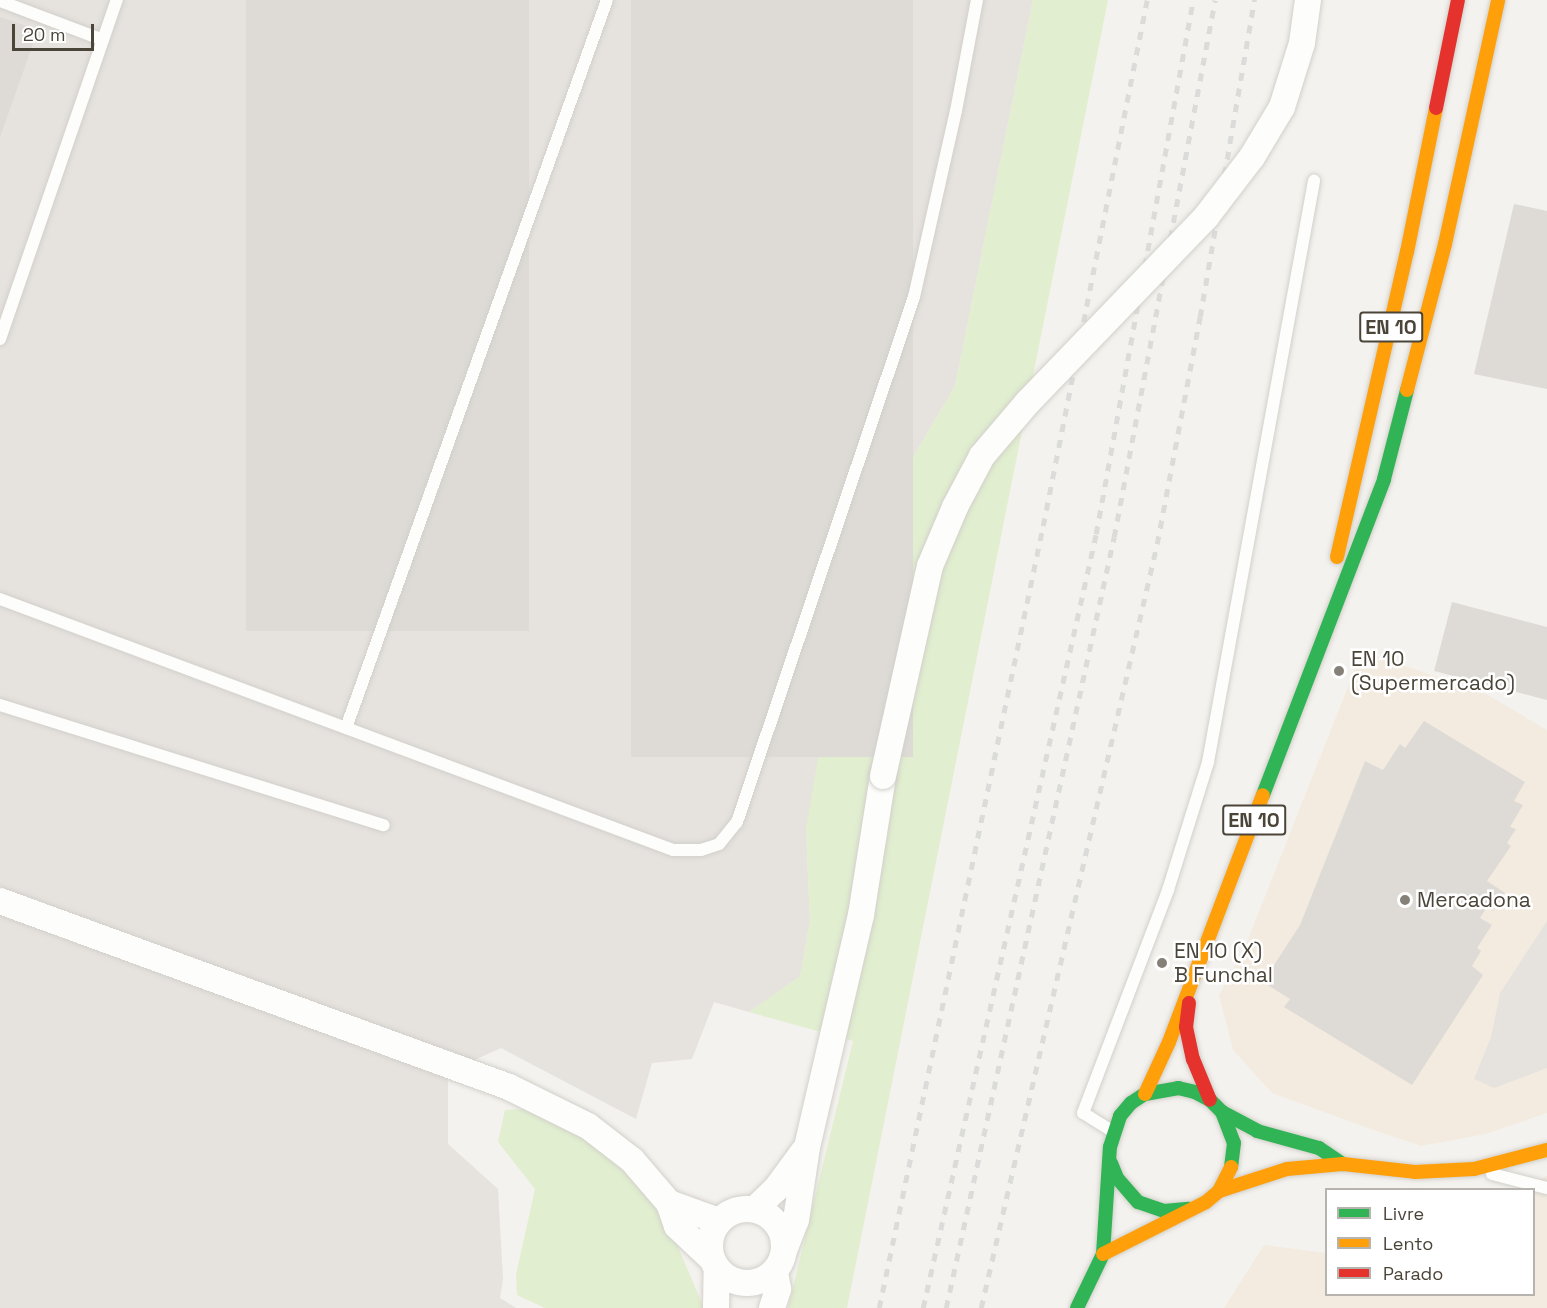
<!DOCTYPE html>
<html>
<head>
<meta charset="utf-8">
<style>
  body { margin:0 }
  #map { position:relative; width:1547px; height:1308px; overflow:hidden; background:#f4f2ee; font-family:"Space Grotesk",sans-serif }
  div>[style] { position:absolute }
  .commercial>* { inset:0; background:#f3ebdf }
  .industrial>* { inset:0; background:#e6e2de }
  .green>* { inset:0; background:#e1eecf }
  .parking>* { inset:0; background:#e6e3df }
  .building>* { inset:0; background:#dedbd6; transform-origin:0 0 }
  .roads { filter:drop-shadow(0 0 2px #d2d0cb) drop-shadow(0 0 2px #d2d0cb) }
  .lane>* { height:12px; margin:-6px; padding:0 6px; transform-origin:6px; border-radius:6px; background:#fdfdfc }
  .street>* { height:26px; margin:-13px; padding:0 13px; transform-origin:13px; border-radius:13px; background:#fdfdfc }
  .street>.ring { margin:-13px; padding:0; box-sizing:content-box; background:none; border:26px solid #fdfdfc; border-radius:50% }
  .fast>* { height:14px; margin:-7px; padding:0 7px; transform-origin:7px; border-radius:7px; background:#30b455 }
  .slow>* { height:14px; margin:-7px; padding:0 7px; transform-origin:7px; border-radius:7px; background:#ff9f0a }
  .jam>* { height:14px; margin:-7px; padding:0 7px; transform-origin:7px; border-radius:7px; background:#e5322d }
  .rail>* { height:4.5px; margin-top:-2.25px; transform-origin:0; background:repeating-linear-gradient(90deg,#dbdbda 0 8px,transparent 0 16px) }
  .bridges { filter:drop-shadow(0 0 2px #d2d0cb) drop-shadow(0 0 2px #d2d0cb) }
  .street-bridge>* { height:26px; margin:-13px; padding:0 13px; transform-origin:13px; border-radius:13px; background:#fdfdfc }
  .dots>* { width:16px; height:16px; translate:-50% -50%; box-sizing:border-box; border:3px solid #fff; border-radius:50% }
  span { translate:-50% -50%; white-space:nowrap; text-align:center; line-height:1.15; -webkit-text-stroke:5px #fff; paint-order:stroke }
  .shield-label span { padding:2px 4px; background:#fff; border:2px solid; border-radius:4px; -webkit-text-stroke-width:0 }
  .shield-label { font-size:20px; color:#4b4439; font-weight:700 }
  .poi-label { font-size:21px; color:#4b4439 }
  .left { translate:0 -50%; text-align:left }
  .legend { position:absolute; left:1325px; top:1188px; width:210px; height:108px; box-sizing:border-box; background:#fff; border:2px solid #b7b4b0; margin:0; padding:8px 10px; list-style:none; font-size:18px; color:#4b4439 }
  .legend li { display:flex; align-items:center; gap:12px; height:30px }
  .legend b { width:30px; border:2px solid #b7b4b0 }
  .scale { position:absolute; left:12px; top:24px; width:82px; height:27px; box-sizing:border-box; border:3px solid #4b4439; border-top:0; padding-left:8px; font-size:18px; line-height:21px; white-space:nowrap; color:#4b4439; -webkit-text-stroke:4px #fff; paint-order:stroke }
</style>
</head>
<body>
<div id="map">
  <div class="commercial">
    <div style="clip-path:polygon(1362px 651px,1486px 694px,1547px 730px,1547px 1113px,1486px 1134px,1421px 1146px,1376px 1131px,1272px 1093px,1233px 1050px,1219px 995px,1245px 947px)"></div>
    <div style="clip-path:polygon(1547px 1176px,1547px 1308px,1224px 1308px,1264px 1245px,1326px 1253px,1326px 1294px,1534px 1294px,1534px 1190px,1519px 1189px)"></div>
  </div>
  <div class="industrial">
    <div style="clip-path:polygon(0 0,1033px 0,955px 386px,913px 457px,806px 828px,810px 921px,800px 977px,749px 1012px,714px 1002px,692px 1059px,652px 1063px,636px 1119px,501px 1048px,448px 1072px,448px 1144px,498px 1189px,503px 1279px,500px 1298px,516px 1308px,0 1308px)"></div>
  </div>
  <div class="green">
    <div style="clip-path:polygon(1033px 0,1108px 0,847px 1308px,788px 1308px,853px 1041px,749px 1012px,800px 976px,810px 921px,806px 828px,832px 676px,913px 457px,955px 386px)"></div>
    <div style="clip-path:polygon(527px 1109px,602px 1149px,658px 1200px,704px 1308px,545px 1308px,517px 1295px,516px 1275px,535px 1189px,498px 1142px,505px 1110px)"></div>
  </div>
  <div class="parking">
    <div style="clip-path:polygon(1547px 921px,1547px 1068px,1494px 1088px,1474px 1079px,1491px 1037px,1500px 993px)"></div>
  </div>
  <div class="building">
    <div style="left:246px;top:0;width:283px;height:631px"></div>
    <div style="left:631px;top:0;width:282px;height:757px"></div>
    <div style="clip-path:polygon(0 17px,38px 30px,0 137px)"></div>
    <div style="clip-path:polygon(1514px 204px,1547px 211px,1547px 389px,1474px 374px)"></div>
    <div style="clip-path:polygon(1452px 602px,1547px 627px,1547px 700px,1434px 671px)"></div>
    <div style="clip-path:polygon(1424px 721px,1525px 782px,1514px 801px,1523px 805px,1510px 827px,1516px 829px,1507px 843px,1511px 846px,1487px 881px,1505px 893px,1493px 911px,1487px 907px,1480px 918px,1492px 925px,1477px 948px,1481px 951px,1472px 966px,1483px 975px,1412px 1085px,1284px 1007px,1290px 999px,1263px 982px,1300px 925px,1365px 761px,1383px 770px,1400px 744px,1405px 748px)"></div>
  </div>
  <div class="roads">
    <div class="lane">
      <div style="left:0;top:1px;width:110px;rotate:20.7deg"></div>
      <div style="left:0;top:339px;width:359px;rotate:-71deg"></div>
      <div style="left:0;top:599px;width:718px;rotate:20.45deg"></div>
      <div style="left:673px;top:850px;width:28px"></div>
      <div style="left:701px;top:850px;width:19px;rotate:-18deg"></div>
      <div style="left:719px;top:844px;width:28px;rotate:-51deg"></div>
      <div style="left:737px;top:822px;width:554px;rotate:-71.37deg"></div>
      <div style="left:914px;top:297px;width:191px;rotate:-77.3deg"></div>
      <div style="left:956px;top:111px;width:113px;rotate:-79.3deg"></div>
      <div style="left:0;top:705px;width:402px;rotate:17.4deg"></div>
      <div style="left:346px;top:728px;width:773px;rotate:-70.28deg"></div>
      <div style="left:1112px;top:1131px;width:34px;rotate:-148deg"></div>
      <div style="left:1083px;top:1113px;width:239px;rotate:-69.1deg"></div>
      <div style="left:1168px;top:890px;width:134px;rotate:-72.6deg"></div>
      <div style="left:1208px;top:762px;width:591px;rotate:-79.66deg"></div>
      <div style="left:1492px;top:1174px;width:57px;rotate:14.3deg"></div>
    </div>
    <div class="street">
      <div style="left:0;top:901px;width:542px;rotate:20.07deg"></div>
      <div style="left:509px;top:1087px;width:88px;rotate:26.3deg"></div>
      <div style="left:588px;top:1126px;width:56px;rotate:37.7deg"></div>
      <div style="left:632px;top:1160px;width:57px;rotate:49.3deg"></div>
      <div style="left:669px;top:1203px;width:24px;rotate:71deg"></div>
      <div style="left:677px;top:1226px;width:47px;rotate:43.3deg"></div>
      <div style="left:669px;top:1203px;width:53px;rotate:19.8deg"></div>
      <div class="ring" style="left:710px;top:1209px;width:48px;height:48px"></div>
      <div style="left:755px;top:1209px;width:29px;rotate:-44deg"></div>
      <div style="left:776px;top:1189px;width:46px;rotate:-53.9deg"></div>
      <div style="left:785px;top:1248px;width:30px;rotate:-69deg"></div>
      <div style="left:796px;top:1220px;width:74px;rotate:-81.4deg"></div>
      <div style="left:807px;top:1147px;width:238px;rotate:-76.9deg"></div>
      <div style="left:861px;top:915px;width:141px;rotate:-81deg"></div>
      <div style="left:716px;top:1308px;width:39px;rotate:-89deg"></div>
      <div style="left:772px;top:1308px;width:20px;rotate:-72deg"></div>
      <div style="left:778px;top:1289px;width:17px;rotate:-100deg"></div>
    </div>
    <div class="fast">
      <div style="left:1263px;top:795px;width:338px;rotate:-69deg"></div>
      <div style="left:1384px;top:479px;width:92px;rotate:-75.5deg"></div>
      <div style="left:1222px;top:1112px;width:40px;rotate:28deg"></div>
      <div style="left:1257px;top:1131px;width:64px;rotate:15.3deg"></div>
      <div style="left:1319px;top:1148px;width:29px;rotate:34deg"></div>
      <div style="left:1111px;top:1163px;width:16px;rotate:68deg"></div>
      <div style="left:1117px;top:1178px;width:32px;rotate:49deg"></div>
      <div style="left:1138px;top:1202px;width:28px;rotate:19deg"></div>
      <div style="left:1164px;top:1211px;width:25px;rotate:-5deg"></div>
      <div style="left:1077px;top:1308px;width:60px;rotate:-64.3deg"></div>
      <div style="left:1103px;top:1254px;width:107px;rotate:-86.3deg"></div>
      <div style="left:1110px;top:1147px;width:33px;rotate:-72deg"></div>
      <div style="left:1120px;top:1116px;width:17px;rotate:-50deg"></div>
      <div style="left:1131px;top:1103px;width:17px;rotate:-33deg"></div>
      <div style="left:1145px;top:1094px;width:34px;rotate:-10deg"></div>
      <div style="left:1178px;top:1088px;width:17px;rotate:13deg"></div>
      <div style="left:1195px;top:1092px;width:17px;rotate:28deg"></div>
      <div style="left:1210px;top:1100px;width:17px;rotate:45deg"></div>
      <div style="left:1222px;top:1112px;width:33px;rotate:69deg"></div>
      <div style="left:1234px;top:1143px;width:24px;rotate:97deg"></div>
    </div>
    <div class="slow">
      <div style="left:1407px;top:390px;width:151px;rotate:-75.4deg"></div>
      <div style="left:1445px;top:244px;width:250px;rotate:-77.7deg"></div>
      <div style="left:1337px;top:557px;width:313px;rotate:-77.1deg"></div>
      <div style="left:1407px;top:252px;width:147px;rotate:-78.6deg"></div>
      <div style="left:1145px;top:1094px;width:57px;rotate:-65.2deg"></div>
      <div style="left:1169px;top:1042px;width:264px;rotate:-69.2deg"></div>
      <div style="left:1219px;top:1191px;width:71px;rotate:-17.9deg"></div>
      <div style="left:1287px;top:1169px;width:56px;rotate:-5.1deg"></div>
      <div style="left:1343px;top:1164px;width:72px;rotate:6.3deg"></div>
      <div style="left:1415px;top:1172px;width:59px;rotate:-2.9deg"></div>
      <div style="left:1474px;top:1169px;width:75px;rotate:-14.6deg"></div>
      <div style="left:1103px;top:1254px;width:115px;rotate:-26.8deg"></div>
      <div style="left:1206px;top:1202px;width:17px;rotate:-40deg"></div>
      <div style="left:1219px;top:1191px;width:27px;rotate:-63deg"></div>
    </div>
    <div class="jam">
      <div style="left:1436px;top:108px;width:110px;rotate:-78.5deg"></div>
      <div style="left:1189px;top:1003px;width:24px;rotate:97deg"></div>
      <div style="left:1186px;top:1027px;width:33px;rotate:78deg"></div>
      <div style="left:1193px;top:1059px;width:44px;rotate:67.5deg"></div>
    </div>
  </div>
  <div class="rail">
    <div style="left:879px;top:1308px;width:799px;rotate:-78.16deg"></div>
    <div style="left:1043px;top:526px;width:536px;rotate:-78.82deg"></div>
    <div style="left:923px;top:1308px;width:793px;rotate:-77.4deg"></div>
    <div style="left:1096px;top:534px;width:543px;rotate:-79.7deg"></div>
    <div style="left:946px;top:1308px;width:789px;rotate:-77.71deg"></div>
    <div style="left:1114px;top:537px;width:546px;rotate:-79.35deg"></div>
    <div style="left:981px;top:1308px;width:784px;rotate:-77.03deg"></div>
    <div style="left:1157px;top:544px;width:231px;rotate:-79.3deg"></div>
    <div style="left:1200px;top:317px;width:322px;rotate:-80.3deg"></div>
  </div>
  <div class="bridges">
    <div class="street-bridge">
      <div style="left:883px;top:776px;width:215px;rotate:-77.4deg"></div>
      <div style="left:930px;top:566px;width:64px;rotate:-67deg"></div>
      <div style="left:955px;top:507px;width:58px;rotate:-62.1deg"></div>
      <div style="left:982px;top:456px;width:71px;rotate:-49.6deg"></div>
      <div style="left:1028px;top:402px;width:257px;rotate:-46.1deg"></div>
      <div style="left:1206px;top:217px;width:76px;rotate:-52.5deg"></div>
      <div style="left:1252px;top:157px;width:58px;rotate:-59deg"></div>
      <div style="left:1282px;top:107px;width:67px;rotate:-72.6deg"></div>
      <div style="left:1302px;top:43px;width:43px;rotate:-82.1deg"></div>
    </div>
  </div>
  <div class="dots">
    <div style="left:1339px;top:671px;background:#868178"></div>
    <div style="left:1405px;top:900px;background:#868178"></div>
    <div style="left:1162px;top:963px;background:#868178"></div>
  </div>
  <div class="shield-label">
    <span style="left:1391px;top:327px">EN 10</span>
    <span style="left:1254px;top:820px">EN 10</span>
  </div>
  <div class="poi-label">
    <span class="left" style="left:1351px;top:671px">EN 10<br>(Supermercado)</span>
    <span class="left" style="left:1417px;top:900px">Mercadona</span>
    <span class="left" style="left:1174px;top:963px">EN 10 (X)<br>B Funchal</span>
  </div>
  <ul class="legend">
  <li><b style="height:8px;background:#30b455"></b>Livre</li>
  <li><b style="height:8px;background:#ff9f0a"></b>Lento</li>
  <li><b style="height:8px;background:#e5322d"></b>Parado</li>
  </ul>
  <div class="scale">20 m</div>
</div>
</body>
</html>
